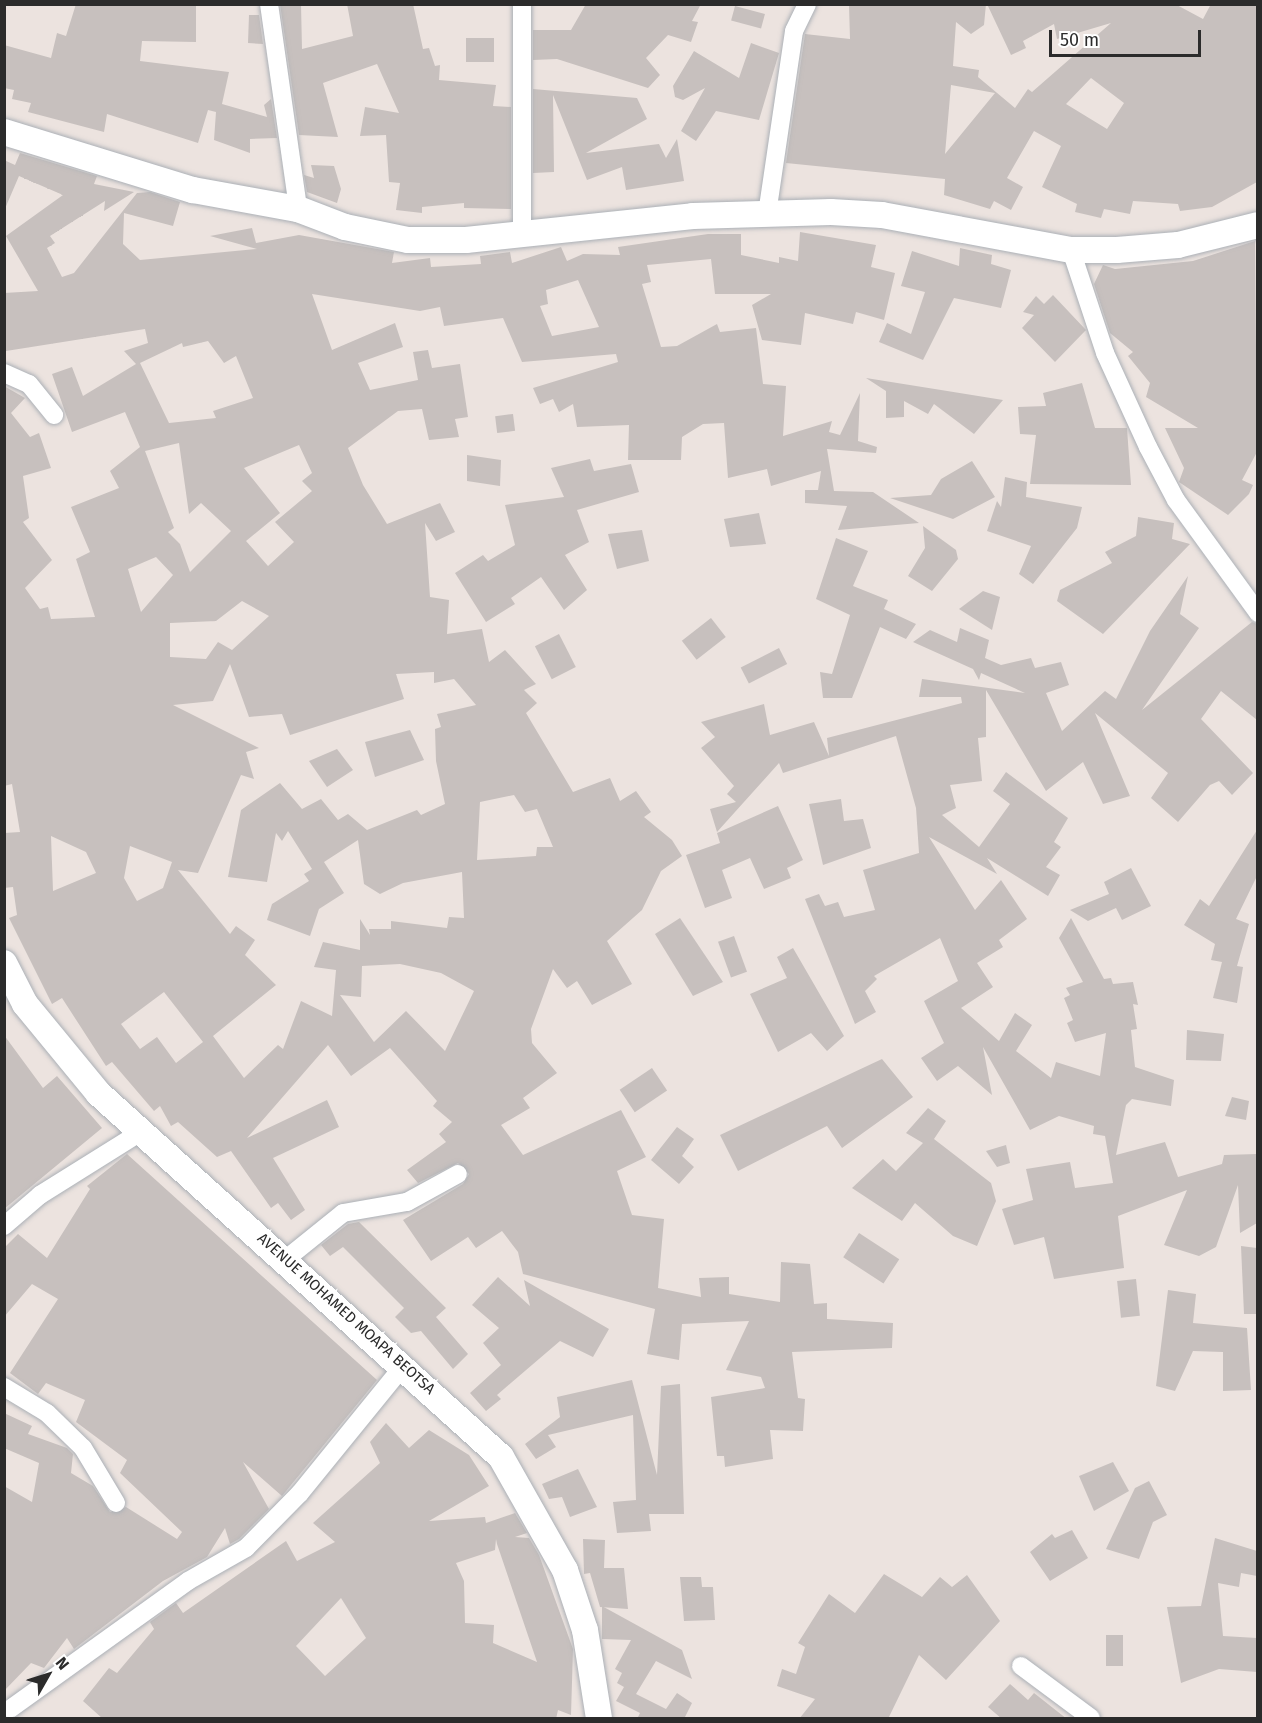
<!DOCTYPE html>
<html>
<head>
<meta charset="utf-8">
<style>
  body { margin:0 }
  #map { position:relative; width:1262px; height:1723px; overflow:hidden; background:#ece3df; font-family:"Fira Sans",sans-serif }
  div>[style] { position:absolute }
  .building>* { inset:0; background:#c7c0be; transform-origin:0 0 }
  .roads { filter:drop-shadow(0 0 2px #abb0b6) drop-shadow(0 0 2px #abb0b6) }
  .street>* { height:18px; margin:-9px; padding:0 9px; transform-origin:9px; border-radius:9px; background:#fff }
  .secondary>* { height:26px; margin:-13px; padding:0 13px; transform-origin:13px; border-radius:13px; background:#fff }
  span { translate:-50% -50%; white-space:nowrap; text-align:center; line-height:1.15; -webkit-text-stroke:5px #fff; paint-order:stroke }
  .street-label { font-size:15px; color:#2b2b2b }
  .frame { position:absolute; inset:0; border:6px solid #2b2b2b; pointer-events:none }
  .north { position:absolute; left:18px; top:1645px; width:60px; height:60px; -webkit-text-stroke:4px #fff; paint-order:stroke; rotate:51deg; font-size:16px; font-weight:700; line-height:24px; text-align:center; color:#2b2b2b }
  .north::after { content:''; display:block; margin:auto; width:21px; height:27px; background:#2b2b2b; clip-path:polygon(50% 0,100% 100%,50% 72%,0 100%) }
  .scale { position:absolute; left:1049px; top:30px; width:152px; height:27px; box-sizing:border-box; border:3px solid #2b2b2b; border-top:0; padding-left:8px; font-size:18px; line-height:21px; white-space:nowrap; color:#2b2b2b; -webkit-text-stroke:4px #fff; paint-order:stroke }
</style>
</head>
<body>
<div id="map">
  <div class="building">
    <div style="clip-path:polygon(76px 4px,196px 4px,196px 42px,142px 41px,140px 61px,229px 72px,222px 104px,267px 117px,264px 105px,271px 99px,277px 138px,250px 139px,250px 153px,214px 140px,216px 112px,208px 110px,198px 143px,107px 114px,104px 132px,28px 112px,31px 103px,12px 99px,14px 90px,4px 88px,4px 45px,51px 58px,57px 33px,66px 36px)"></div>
    <div style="clip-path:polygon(280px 4px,301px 4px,302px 49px,353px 36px,347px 4px,413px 4px,423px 49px,429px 48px,435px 66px,440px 65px,439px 80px,496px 85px,493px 106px,511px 107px,511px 209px,464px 208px,464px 203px,422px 207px,422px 213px,396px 210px,400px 183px,389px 182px,386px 135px,360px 136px,365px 107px,399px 113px,377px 64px,323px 83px,338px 137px,299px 135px)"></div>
    <div style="clip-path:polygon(586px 4px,701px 4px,692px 21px,698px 22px,691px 42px,668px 35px,646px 58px,660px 75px,648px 88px,557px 59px,533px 60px,533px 30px,571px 30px)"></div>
    <div style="clip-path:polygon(evenodd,986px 4px,984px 25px,971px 34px,956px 22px,953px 66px,979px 70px,978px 77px,1015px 108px,1028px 89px,1032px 92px,1111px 23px,1057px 39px,1054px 24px,1023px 41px,1026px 48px,1011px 55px,987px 4px,1175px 4px,1203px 19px,1211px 4px,1257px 4px,1257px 182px,1212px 207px,1180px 211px,1178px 204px,1133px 201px,1130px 214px,1104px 209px,1101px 218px,1075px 212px,1077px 204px,1042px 187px,1061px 146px,1034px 131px,1007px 178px,1023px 187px,1011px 210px,994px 201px,990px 209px,944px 195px,945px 179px,786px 163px,805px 34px,850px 39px,849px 5px,986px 4px,1091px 78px,1124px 103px,1107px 129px,1066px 104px,1091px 78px,986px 4px,951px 85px,995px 93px,945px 154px,951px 85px)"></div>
    <div style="left:735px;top:6px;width:31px;height:15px;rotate:15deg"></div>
    <div style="clip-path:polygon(249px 15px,259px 15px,263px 44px,248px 43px)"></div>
    <div style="left:466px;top:38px;width:28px;height:24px"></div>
    <div style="clip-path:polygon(751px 43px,779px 53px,759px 120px,716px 111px,696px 141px,681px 131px,705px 88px,683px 100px,675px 97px,673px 86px,694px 51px,739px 78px)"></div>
    <div style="clip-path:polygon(533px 89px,637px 98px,647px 119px,586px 153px,659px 144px,666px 158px,677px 139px,684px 181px,626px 190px,622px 167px,587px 180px,553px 95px,554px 172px,533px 173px)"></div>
    <div style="clip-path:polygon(evenodd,20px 153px,97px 176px,94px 184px,134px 192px,104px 211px,105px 201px,50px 236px,55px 243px,47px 248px,62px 277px,74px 273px,137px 193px,150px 192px,180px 202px,173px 226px,124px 213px,123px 244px,140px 260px,257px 249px,210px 236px,252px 228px,256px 243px,299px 235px,394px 252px,392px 263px,430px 258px,431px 267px,481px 264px,480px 256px,510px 252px,512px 263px,561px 247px,567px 261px,583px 254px,620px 255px,618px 247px,708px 234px,741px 234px,741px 255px,779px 263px,779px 257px,798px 261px,800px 232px,876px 245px,871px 267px,895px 273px,884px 320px,856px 312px,853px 324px,805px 313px,801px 345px,762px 340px,752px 305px,771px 294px,715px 294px,711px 259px,647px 265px,651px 282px,642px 284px,661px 347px,677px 346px,717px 324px,720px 332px,756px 328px,763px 384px,786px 386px,783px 436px,832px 421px,829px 432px,840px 435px,860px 393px,858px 441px,877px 447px,876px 453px,827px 449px,834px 491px,873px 492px,919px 523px,838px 530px,847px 506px,805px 503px,805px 490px,818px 490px,821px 471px,771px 486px,767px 469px,728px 478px,724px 423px,703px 424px,682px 437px,681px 460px,628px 460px,629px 425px,577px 427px,573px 404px,559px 412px,553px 399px,540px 404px,533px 388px,618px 362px,616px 354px,522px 362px,503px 318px,444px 326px,440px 307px,420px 311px,312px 294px,332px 350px,395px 323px,403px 347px,358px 363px,370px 390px,418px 380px,413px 352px,428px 350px,432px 368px,460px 364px,468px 417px,455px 419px,459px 437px,429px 440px,422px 409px,398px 411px,348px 448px,363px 485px,387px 524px,440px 503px,455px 532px,436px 541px,425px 523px,430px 597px,449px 600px,447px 634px,482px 629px,489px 662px,505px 650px,536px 684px,524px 690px,537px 703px,526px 713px,573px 792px,610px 778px,620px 801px,636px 791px,651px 812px,644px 817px,672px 840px,682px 856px,661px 871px,642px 910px,607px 941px,632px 984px,592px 1005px,577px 981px,567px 988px,553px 969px,531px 1029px,532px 1043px,557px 1073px,523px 1098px,530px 1108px,501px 1125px,523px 1155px,621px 1110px,646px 1157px,617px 1171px,632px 1215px,664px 1219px,658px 1288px,701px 1297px,699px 1278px,729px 1277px,729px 1294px,780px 1302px,781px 1262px,810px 1264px,814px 1304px,827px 1303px,827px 1319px,893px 1323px,892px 1348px,792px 1352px,798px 1398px,805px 1399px,803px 1431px,770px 1430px,773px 1459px,725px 1467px,724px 1456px,717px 1456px,711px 1397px,765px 1388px,761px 1377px,726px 1370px,749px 1321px,682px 1324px,679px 1360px,647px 1354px,655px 1309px,523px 1274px,518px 1252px,502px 1231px,476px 1248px,468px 1237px,431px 1261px,403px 1220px,463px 1184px,469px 1174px,458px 1163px,418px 1183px,407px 1170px,446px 1142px,439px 1134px,452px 1122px,433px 1106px,437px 1101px,390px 1048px,351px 1076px,328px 1045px,247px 1138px,327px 1100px,339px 1127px,273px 1158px,305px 1210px,291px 1220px,278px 1203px,271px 1208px,231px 1151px,217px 1157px,178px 1122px,171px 1126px,160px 1106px,154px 1111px,112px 1062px,106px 1066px,62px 998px,52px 1004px,9px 918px,17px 915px,13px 887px,4px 888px,4px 833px,20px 832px,12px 784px,4px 786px,4px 386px,25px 398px,11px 413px,30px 437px,39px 433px,51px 468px,23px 476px,29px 518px,23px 522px,52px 560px,25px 588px,40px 609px,48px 607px,51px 619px,95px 617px,76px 559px,90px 552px,71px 507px,119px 488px,110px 471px,140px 447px,125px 412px,72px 432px,52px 374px,72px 367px,83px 396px,136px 364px,124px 351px,148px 343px,145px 329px,6px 351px,4px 293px,38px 291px,6px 236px,63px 195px,19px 176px,4px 211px,4px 160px,15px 165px,20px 153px,578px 280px,599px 327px,552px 336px,540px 306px,548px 304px,546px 290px,578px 280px,20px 153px,208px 341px,224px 363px,236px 356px,253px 398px,213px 411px,216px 418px,169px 423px,140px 363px,182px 343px,183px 347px,208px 341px,20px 153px,179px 443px,189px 514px,201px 503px,231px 531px,190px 572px,180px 544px,168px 532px,174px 528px,145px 451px,179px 443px,20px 153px,299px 445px,312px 473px,302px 481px,312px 491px,275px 522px,294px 542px,268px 566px,246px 541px,280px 513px,244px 468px,299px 445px,20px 153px,156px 557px,173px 575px,141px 612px,128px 569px,156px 557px,20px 153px,242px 601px,269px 616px,232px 650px,218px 642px,206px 659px,170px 657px,170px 623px,216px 621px,242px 601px,20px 153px,230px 664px,249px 717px,282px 714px,290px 735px,404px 699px,396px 674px,434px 672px,434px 683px,454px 679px,476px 705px,437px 714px,441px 727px,435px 729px,436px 761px,445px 804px,421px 815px,417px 810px,367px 830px,348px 814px,338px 820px,321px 799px,302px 809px,280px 783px,241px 810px,228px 877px,267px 882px,276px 833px,282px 841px,288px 831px,312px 869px,304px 874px,309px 881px,272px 904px,267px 920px,310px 936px,319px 909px,344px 893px,324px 862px,358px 840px,364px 884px,380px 894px,403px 883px,462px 872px,464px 918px,449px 917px,447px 928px,391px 921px,391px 929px,369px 929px,370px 935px,360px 919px,360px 950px,323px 942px,314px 967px,336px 970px,332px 1016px,301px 1001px,283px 1049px,278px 1045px,244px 1078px,213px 1036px,276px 985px,245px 955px,255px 940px,236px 926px,230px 934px,178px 870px,198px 873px,241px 775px,254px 779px,246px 752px,259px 748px,173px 705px,213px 701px,230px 664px,20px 153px,514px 795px,525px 812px,537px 809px,553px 847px,537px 847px,536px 856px,477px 860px,480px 802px,514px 795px,20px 153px,51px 836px,86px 852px,96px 873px,53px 891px,51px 836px,20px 153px,130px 846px,172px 862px,163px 888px,137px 901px,124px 878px,130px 846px,20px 153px,400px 964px,441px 973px,474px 991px,445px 1051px,406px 1011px,374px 1042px,340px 995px,361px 997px,362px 966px,400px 964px,20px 153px,164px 992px,203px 1042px,176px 1063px,157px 1037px,140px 1049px,121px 1024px,164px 992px)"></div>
    <div style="clip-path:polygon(311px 165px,334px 166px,341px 189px,337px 203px,307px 192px,304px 175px,314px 178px)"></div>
    <div style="clip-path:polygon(1255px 241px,1257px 452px,1242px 480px,1253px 485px,1249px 494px,1228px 515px,1179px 482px,1184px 468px,1165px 428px,1198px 428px,1146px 397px,1150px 383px,1128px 356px,1133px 352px,1110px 333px,1094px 284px,1103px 265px,1115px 269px,1193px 261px)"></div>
    <div style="clip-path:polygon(960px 248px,992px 255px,991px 264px,1011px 270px,1001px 308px,954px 298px,923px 360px,879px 342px,887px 323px,911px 334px,925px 292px,901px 286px,912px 251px,959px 266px)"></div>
    <div style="clip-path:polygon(1053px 295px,1086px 330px,1055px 362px,1022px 328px,1034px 315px,1023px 312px,1036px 296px,1044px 304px)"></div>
    <div style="clip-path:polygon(866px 378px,941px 390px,1003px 400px,974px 434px,934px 404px,928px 414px,904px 401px,904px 417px,886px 418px,886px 391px)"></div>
    <div style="clip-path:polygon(1082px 383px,1095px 428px,1127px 428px,1131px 485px,1030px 484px,1036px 435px,1020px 434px,1018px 407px,1046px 406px,1043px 393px)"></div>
    <div style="left:513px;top:414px;width:17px;height:18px;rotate:83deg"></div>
    <div style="clip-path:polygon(467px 455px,501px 460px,500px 486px,467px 481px)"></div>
    <div style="clip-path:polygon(590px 459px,594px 471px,631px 464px,639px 492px,577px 510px,589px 542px,565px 555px,587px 590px,564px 610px,541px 577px,511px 598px,515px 604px,486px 622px,455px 573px,483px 555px,488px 561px,515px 545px,505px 505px,564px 497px,551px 468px)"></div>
    <div style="clip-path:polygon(972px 461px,995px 497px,953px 519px,890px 498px,931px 495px,941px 479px)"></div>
    <div style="clip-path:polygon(1005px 477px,1027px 482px,1026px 497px,1082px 507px,1077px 528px,1033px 584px,1019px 574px,1031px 546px,987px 531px,997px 501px,1001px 507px)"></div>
    <div style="clip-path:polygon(759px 513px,766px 544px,730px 547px,724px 519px)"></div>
    <div style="clip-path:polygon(1138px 517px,1174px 523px,1172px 539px,1190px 544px,1103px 634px,1057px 601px,1060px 590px,1112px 563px,1105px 552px,1136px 536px)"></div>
    <div style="clip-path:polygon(923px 526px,956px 550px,958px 559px,932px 591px,908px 576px,925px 548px)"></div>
    <div style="clip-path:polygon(642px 530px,649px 561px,617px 569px,608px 534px)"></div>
    <div style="clip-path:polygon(836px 538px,868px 551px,853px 586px,888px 600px,884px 609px,916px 624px,906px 639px,880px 627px,852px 698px,823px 698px,820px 672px,832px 674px,850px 615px,816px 599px)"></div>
    <div style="clip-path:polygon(1188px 576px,1180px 614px,1199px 628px,1142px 710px,1252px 622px,1257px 624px,1257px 720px,1221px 691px,1201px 719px,1253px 773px,1232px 795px,1219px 781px,1210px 785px,1178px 822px,1151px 798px,1168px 773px,1095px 713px,1130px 796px,1103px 804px,1083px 762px,1046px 791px,986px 690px,986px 737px,978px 738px,982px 781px,950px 785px,956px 808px,942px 815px,979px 847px,1010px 804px,993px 791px,1006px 772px,1068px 818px,1054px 842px,1061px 847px,1046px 867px,1060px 875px,1048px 896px,987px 858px,997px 874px,929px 837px,975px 910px,1001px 880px,1027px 919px,999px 940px,1003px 947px,977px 963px,993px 987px,961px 1008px,999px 1041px,1015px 1013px,1032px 1025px,1016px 1051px,1051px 1078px,1056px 1062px,1100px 1076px,1106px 1033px,1075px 1042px,1067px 1023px,1073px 1020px,1064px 998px,1070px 995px,1066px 988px,1083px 982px,1059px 938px,1071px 918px,1104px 979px,1111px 978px,1113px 984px,1133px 982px,1138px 1005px,1133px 1004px,1137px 1029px,1131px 1030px,1135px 1067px,1174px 1080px,1171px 1106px,1132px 1099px,1126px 1105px,1116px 1155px,1165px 1142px,1178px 1177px,1222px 1164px,1224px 1155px,1257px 1154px,1257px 1223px,1240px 1233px,1238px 1185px,1216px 1247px,1199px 1256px,1164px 1245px,1187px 1190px,1118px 1216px,1124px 1268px,1054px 1279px,1044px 1237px,1014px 1245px,1002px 1209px,1033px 1200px,1026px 1169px,1070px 1162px,1075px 1188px,1113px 1183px,1105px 1136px,1093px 1134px,1094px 1126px,1059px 1116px,1030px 1130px,983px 1047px,992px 1095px,958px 1066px,937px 1081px,921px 1058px,944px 1043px,924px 1001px,958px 981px,940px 938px,874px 976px,877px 979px,865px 991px,876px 1012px,855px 1024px,805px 899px,819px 894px,825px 906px,838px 902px,844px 917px,875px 910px,863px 870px,919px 853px,916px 808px,896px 736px,783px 773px,779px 763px,717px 832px,710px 809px,736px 802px,727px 794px,734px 786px,701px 748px,715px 737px,701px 722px,764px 704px,770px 735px,814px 722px,829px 756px,827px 738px,962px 703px,961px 697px,919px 697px,922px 679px,1025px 693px,981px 673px,979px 680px,973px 669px,913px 642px,930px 630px,957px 642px,960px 628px,989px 640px,985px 658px,1001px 665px,1031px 658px,1035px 668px,1061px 662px,1069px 685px,1046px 693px,1062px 731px,1105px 691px,1116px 699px,1150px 631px)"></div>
    <div style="clip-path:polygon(983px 591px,1000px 597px,992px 630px,959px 609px)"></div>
    <div style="left:711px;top:618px;width:24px;height:37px;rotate:52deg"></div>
    <div style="left:559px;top:634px;width:37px;height:27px;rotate:63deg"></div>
    <div style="left:779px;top:648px;width:18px;height:43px;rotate:63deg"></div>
    <div style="clip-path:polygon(410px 730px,424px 760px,375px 777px,365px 742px)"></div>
    <div style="clip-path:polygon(337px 749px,353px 770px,327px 787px,309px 761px)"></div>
    <div style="clip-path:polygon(841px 799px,844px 821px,863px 819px,871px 848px,823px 865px,809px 804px)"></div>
    <div style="clip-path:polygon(778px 806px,803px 860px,787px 868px,791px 878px,764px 889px,750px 858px,722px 870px,732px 898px,705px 908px,686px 855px,720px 843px,717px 833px)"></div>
    <div style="clip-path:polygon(1257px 830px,1257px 876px,1236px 919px,1249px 924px,1237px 966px,1243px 967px,1237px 1003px,1213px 998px,1222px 962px,1211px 960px,1215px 944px,1184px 925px,1200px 899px,1209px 906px)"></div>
    <div style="clip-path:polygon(1131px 868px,1151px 906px,1122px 920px,1116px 908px,1088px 921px,1070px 910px,1109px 894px,1104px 882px)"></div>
    <div style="clip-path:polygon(680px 918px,723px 982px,693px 996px,655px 934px)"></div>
    <div style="left:734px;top:936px;width:38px;height:17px;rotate:70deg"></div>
    <div style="clip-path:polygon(793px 948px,844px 1036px,827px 1051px,811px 1033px,778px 1052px,750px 994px,787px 978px,777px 957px)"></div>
    <div style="clip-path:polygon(1187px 1030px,1224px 1034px,1221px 1061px,1186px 1060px)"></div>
    <div style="clip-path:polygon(4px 1035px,43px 1088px,57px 1076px,102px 1128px,4px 1209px)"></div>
    <div style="clip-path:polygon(882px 1059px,913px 1097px,842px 1148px,827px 1126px,738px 1171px,720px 1135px)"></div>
    <div style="left:652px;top:1068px;width:27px;height:39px;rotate:56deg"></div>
    <div style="clip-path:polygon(1232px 1097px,1249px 1101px,1246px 1120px,1225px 1116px)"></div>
    <div style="clip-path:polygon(928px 1108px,946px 1121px,934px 1139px,991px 1183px,996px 1201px,977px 1246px,953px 1236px,915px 1203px,902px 1221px,852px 1188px,883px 1159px,896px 1171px,923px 1143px,906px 1133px)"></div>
    <div style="clip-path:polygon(677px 1127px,694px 1139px,682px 1156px,694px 1167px,679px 1184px,651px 1160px)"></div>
    <div style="clip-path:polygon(1006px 1145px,1010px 1163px,997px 1167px,986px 1151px)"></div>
    <div style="clip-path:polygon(127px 1154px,377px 1380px,282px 1496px,243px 1462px,269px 1509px,239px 1539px,230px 1544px,225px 1528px,207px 1557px,163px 1581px,74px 1649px,67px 1638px,44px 1668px,31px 1663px,4px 1691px,4px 1486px,32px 1502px,39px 1463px,4px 1448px,4px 1413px,32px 1426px,28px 1434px,67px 1448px,73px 1454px,71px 1473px,93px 1486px,110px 1512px,126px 1507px,177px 1539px,182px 1532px,120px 1473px,127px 1460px,76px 1422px,85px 1400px,46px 1383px,38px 1394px,10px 1373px,58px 1299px,32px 1284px,4px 1317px,4px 1248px,18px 1234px,47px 1258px,90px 1189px,87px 1186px)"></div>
    <div style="clip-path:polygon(359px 1222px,446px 1308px,436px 1317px,468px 1354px,453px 1369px,421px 1331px,411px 1333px,395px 1317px,404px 1308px,343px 1247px,330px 1256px,321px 1245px,348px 1224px)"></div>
    <div style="left:859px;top:1233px;width:48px;height:29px;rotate:33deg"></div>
    <div style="clip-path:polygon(1241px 1246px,1257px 1248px,1257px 1314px,1244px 1314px)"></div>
    <div style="clip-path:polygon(498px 1277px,530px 1306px,524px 1280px,609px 1329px,593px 1357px,560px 1341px,497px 1395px,501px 1399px,486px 1411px,470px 1393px,501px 1365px,483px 1343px,499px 1328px,472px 1305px)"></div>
    <div style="left:1136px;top:1279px;width:37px;height:19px;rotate:84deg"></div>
    <div style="clip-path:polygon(1168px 1290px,1196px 1294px,1193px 1323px,1247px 1328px,1251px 1390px,1223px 1391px,1223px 1352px,1193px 1351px,1175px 1391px,1156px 1386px)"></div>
    <div style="clip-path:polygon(632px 1380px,657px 1475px,661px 1386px,680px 1384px,684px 1514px,649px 1514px,651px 1531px,617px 1533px,613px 1502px,636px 1500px,633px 1415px,548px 1435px,556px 1447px,536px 1459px,525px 1444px,560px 1417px,557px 1397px)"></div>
    <div style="clip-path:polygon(evenodd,386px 1423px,409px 1448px,429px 1430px,469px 1455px,489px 1486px,429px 1521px,485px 1517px,486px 1523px,515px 1513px,527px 1533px,515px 1537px,529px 1538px,539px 1555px,573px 1649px,571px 1715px,558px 1710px,556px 1719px,103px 1719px,83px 1701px,109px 1668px,117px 1673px,154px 1629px,150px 1622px,176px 1603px,183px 1613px,286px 1541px,297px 1561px,335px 1542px,313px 1523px,380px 1463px,370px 1442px,386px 1423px,496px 1539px,497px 1544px,537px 1662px,493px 1643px,494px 1625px,465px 1623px,464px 1581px,456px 1563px,495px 1550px,496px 1539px,386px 1423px,341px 1598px,366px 1638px,325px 1676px,296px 1646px,341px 1598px)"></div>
    <div style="clip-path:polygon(1113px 1462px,1129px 1491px,1094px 1511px,1079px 1476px)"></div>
    <div style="clip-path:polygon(578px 1469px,597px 1507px,570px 1517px,562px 1497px,549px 1499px,542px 1484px)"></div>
    <div style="clip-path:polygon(1149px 1481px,1167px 1515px,1153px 1522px,1139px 1559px,1106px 1549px,1135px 1488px)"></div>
    <div style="clip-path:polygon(1072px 1530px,1088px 1558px,1050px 1581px,1030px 1552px,1052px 1534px,1055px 1538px)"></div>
    <div style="clip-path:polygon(1215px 1538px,1257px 1551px,1257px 1576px,1241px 1573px,1239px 1587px,1218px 1583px,1223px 1636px,1257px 1638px,1257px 1672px,1219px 1669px,1181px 1683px,1167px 1607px,1201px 1606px)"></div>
    <div style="clip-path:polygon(583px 1539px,605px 1540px,604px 1568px,624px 1568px,628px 1609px,600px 1607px,590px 1573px,584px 1574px)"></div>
    <div style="clip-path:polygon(884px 1574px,922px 1597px,940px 1577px,952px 1587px,967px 1575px,1000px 1621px,946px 1680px,919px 1655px,888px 1719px,799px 1719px,815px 1699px,777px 1686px,782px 1669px,796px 1674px,805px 1647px,798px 1643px,829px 1594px,855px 1613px)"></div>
    <div style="clip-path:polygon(680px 1577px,701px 1577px,702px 1587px,713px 1587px,715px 1620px,684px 1621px)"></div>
    <div style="clip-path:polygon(602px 1606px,682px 1650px,692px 1679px,656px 1661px,636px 1694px,666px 1709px,677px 1693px,692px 1703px,684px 1719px,637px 1719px,640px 1713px,616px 1701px,624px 1687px,617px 1683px,622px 1673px,615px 1669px,631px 1640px,602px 1639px)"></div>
    <div style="left:1106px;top:1635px;width:17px;height:31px"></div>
    <div style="clip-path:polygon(1010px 1684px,1028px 1700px,1034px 1693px,1067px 1719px,1002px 1719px,988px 1707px)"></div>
  </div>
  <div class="roads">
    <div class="street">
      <div style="left:269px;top:4px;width:207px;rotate:81.9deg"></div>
      <div style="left:767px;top:214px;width:185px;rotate:-81.6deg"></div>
      <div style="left:794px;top:31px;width:30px;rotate:-64deg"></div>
      <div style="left:522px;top:234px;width:230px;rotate:-90deg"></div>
      <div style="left:1071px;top:250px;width:108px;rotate:71.7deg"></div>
      <div style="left:1105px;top:353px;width:103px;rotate:65.4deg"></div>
      <div style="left:1148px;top:447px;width:60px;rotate:62.2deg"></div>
      <div style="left:1176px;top:500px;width:140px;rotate:54deg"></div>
      <div style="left:4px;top:373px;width:27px;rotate:24deg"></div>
      <div style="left:29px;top:384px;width:40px;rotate:51deg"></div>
      <div style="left:4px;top:1226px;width:48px;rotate:-40.7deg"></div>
      <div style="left:40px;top:1195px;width:119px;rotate:-32deg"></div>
      <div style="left:286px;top:1259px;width:73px;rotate:-38.9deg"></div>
      <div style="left:343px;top:1213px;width:65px;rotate:-9.8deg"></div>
      <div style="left:407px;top:1202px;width:58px;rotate:-28.8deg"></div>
      <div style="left:4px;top:1387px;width:50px;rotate:31.2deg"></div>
      <div style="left:47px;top:1413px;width:50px;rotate:44.2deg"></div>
      <div style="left:83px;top:1448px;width:64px;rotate:59deg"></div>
      <div style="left:1021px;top:1666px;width:87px;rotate:36.6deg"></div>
      <div style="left:10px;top:1709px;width:219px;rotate:-35.7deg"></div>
      <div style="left:188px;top:1581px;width:67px;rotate:-29.6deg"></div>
      <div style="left:246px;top:1548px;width:77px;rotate:-45.5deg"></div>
      <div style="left:300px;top:1493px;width:165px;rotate:-50.9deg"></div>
    </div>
    <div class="secondary">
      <div style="left:4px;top:132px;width:198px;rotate:17.1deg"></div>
      <div style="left:193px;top:190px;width:107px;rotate:10.3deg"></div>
      <div style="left:298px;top:209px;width:50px;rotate:21deg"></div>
      <div style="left:345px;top:227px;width:64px;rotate:11.7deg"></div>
      <div style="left:408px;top:240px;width:58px"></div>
      <div style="left:466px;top:240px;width:228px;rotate:-6deg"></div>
      <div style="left:693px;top:216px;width:138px;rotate:-1.7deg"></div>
      <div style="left:831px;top:212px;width:51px;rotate:3.4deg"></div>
      <div style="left:882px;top:215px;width:192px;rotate:10.5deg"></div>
      <div style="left:1071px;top:250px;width:46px"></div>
      <div style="left:1117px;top:250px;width:61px;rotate:-4.7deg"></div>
      <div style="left:1178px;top:245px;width:82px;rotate:-14deg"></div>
      <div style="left:4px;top:963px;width:46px;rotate:62.9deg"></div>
      <div style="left:25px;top:1004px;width:115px;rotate:50.6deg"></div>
      <div style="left:98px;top:1093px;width:543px;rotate:42.09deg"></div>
      <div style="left:501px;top:1457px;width:130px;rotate:60.5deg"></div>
      <div style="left:565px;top:1570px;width:63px;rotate:71.6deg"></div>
      <div style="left:585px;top:1630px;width:89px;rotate:81deg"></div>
    </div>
  </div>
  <div class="street-label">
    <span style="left:346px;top:1314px;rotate:42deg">AVENUE MOHAMED MOAPA BEOTSA</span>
  </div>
  <div class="frame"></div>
  <div class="north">N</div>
  <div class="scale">50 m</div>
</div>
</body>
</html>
